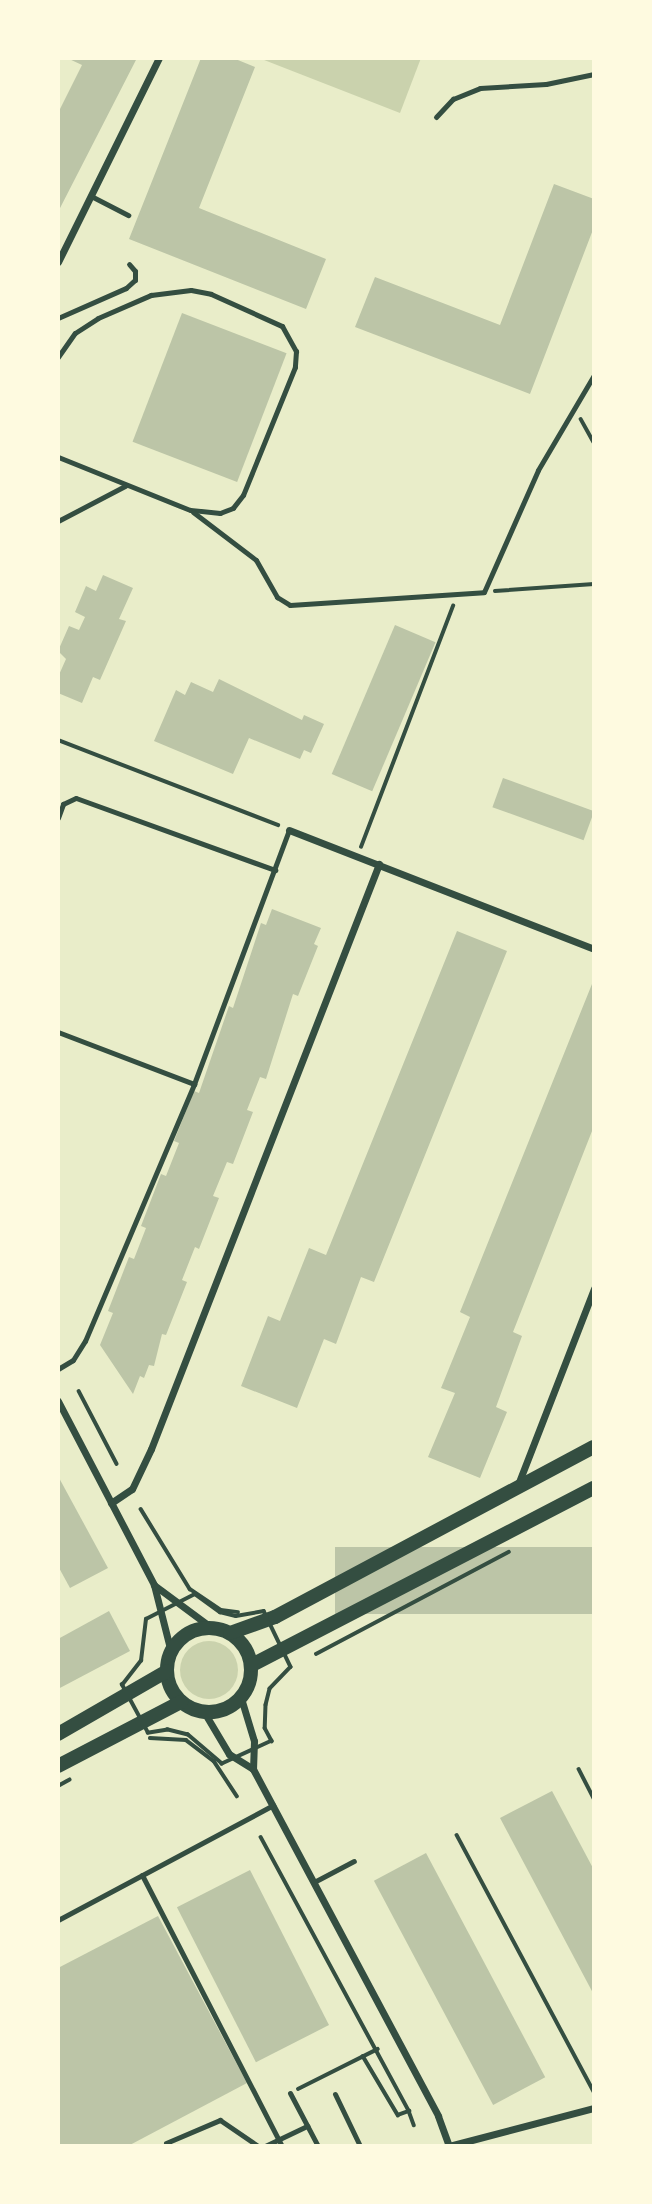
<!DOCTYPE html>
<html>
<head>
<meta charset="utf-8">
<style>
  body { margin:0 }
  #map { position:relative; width:652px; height:2204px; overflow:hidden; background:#e9edc9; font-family:Overpass,sans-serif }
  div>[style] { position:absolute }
  .green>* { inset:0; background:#cad2ad }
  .round { border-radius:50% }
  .building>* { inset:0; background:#bcc5a7; transform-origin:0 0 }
  .path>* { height:3.5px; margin:-1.75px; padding:0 1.75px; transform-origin:1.75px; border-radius:1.75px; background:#344e41 }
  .service>* { height:5px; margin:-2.5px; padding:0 2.5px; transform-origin:2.5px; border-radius:2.5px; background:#344e41 }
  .minor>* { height:7px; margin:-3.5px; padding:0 3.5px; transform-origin:3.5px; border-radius:3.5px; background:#344e41 }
  .secondary>* { height:14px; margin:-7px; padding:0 7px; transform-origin:7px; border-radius:7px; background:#344e41 }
  .secondary>.ring { margin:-7px; padding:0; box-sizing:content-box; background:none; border:14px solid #344e41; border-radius:50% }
  span { translate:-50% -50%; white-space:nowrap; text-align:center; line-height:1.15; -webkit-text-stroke:7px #fefae0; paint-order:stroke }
  .frame { position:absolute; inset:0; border:60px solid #fefae0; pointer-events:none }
</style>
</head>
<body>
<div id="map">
  <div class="green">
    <div style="clip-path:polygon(259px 58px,421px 58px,400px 113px)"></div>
    <div class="round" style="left:180px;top:1641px;width:58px;height:58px"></div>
  </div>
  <div class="building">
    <div style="clip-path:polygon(67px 58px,137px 58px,58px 212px,58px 113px,82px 65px)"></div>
    <div style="clip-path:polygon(201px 58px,233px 58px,255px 67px,199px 208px,326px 259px,306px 309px,129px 239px)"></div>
    <div style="clip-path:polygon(554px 184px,594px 199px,594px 227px,530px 394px,355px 327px,375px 277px,500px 325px)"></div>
    <div style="left:182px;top:313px;width:112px;height:138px;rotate:21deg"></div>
    <div style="clip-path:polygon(103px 575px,133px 588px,119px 619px,126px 621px,100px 680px,93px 677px,82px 703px,58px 693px,58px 677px,66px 659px,58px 651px,69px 626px,79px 630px,85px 617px,75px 612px,86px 586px,96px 591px)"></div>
    <div style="left:395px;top:625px;width:44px;height:162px;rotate:23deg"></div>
    <div style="clip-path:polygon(219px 679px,302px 720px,304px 715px,324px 724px,311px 753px,304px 750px,300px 759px,249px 738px,233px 774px,154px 741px,176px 690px,185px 695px,191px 682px,213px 692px)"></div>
    <div style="left:503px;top:778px;width:97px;height:31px;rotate:20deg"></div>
    <div style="clip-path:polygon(272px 909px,321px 928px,314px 944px,318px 946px,298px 996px,293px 994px,266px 1079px,260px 1077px,247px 1110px,253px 1112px,233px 1164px,227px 1162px,213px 1196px,219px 1198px,199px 1249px,195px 1247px,182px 1280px,187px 1282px,166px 1335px,162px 1334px,154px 1366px,149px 1365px,144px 1378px,140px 1376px,133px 1394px,100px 1345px,113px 1313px,108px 1311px,129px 1257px,134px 1259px,146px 1228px,141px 1226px,161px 1174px,166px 1176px,179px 1143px,174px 1141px,194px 1091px,199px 1093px,229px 1006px,233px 1008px,261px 923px,266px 925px)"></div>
    <div style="clip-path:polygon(457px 931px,507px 951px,374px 1282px,361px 1277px,336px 1344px,324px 1339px,297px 1408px,241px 1386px,268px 1316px,280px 1321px,309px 1248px,326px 1255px)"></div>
    <div style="clip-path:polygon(594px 979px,594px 1126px,513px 1332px,522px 1336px,496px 1407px,507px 1412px,480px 1478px,428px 1457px,455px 1393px,441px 1388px,470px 1317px,460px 1312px)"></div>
    <div style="clip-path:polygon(58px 1476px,108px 1568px,70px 1588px,58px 1566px)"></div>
    <div style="left:594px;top:1547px;width:67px;height:259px;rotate:90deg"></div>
    <div style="clip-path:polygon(109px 1611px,130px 1651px,58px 1689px,58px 1639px)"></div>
    <div style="clip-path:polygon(552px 1791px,594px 1870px,594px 1995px,500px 1818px)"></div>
    <div style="left:426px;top:1853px;width:254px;height:59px;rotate:62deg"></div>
    <div style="left:250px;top:1870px;width:174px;height:82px;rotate:63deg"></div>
    <div style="clip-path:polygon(158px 1916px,247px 2083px,128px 2146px,58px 2146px,58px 1968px)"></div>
  </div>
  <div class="path">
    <div style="left:581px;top:419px;width:26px;rotate:61deg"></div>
    <div style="left:495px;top:591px;width:99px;rotate:-4deg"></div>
    <div style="left:58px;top:740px;width:236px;rotate:21.1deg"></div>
    <div style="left:361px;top:847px;width:258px;rotate:-69.1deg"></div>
    <div style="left:79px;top:1391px;width:82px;rotate:62.5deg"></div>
    <div style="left:141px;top:1509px;width:94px;rotate:58.5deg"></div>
    <div style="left:190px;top:1589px;width:37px;rotate:34deg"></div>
    <div style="left:221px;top:1610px;width:17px;rotate:7deg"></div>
    <div style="left:195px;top:1594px;width:31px;rotate:36deg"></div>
    <div style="left:220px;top:1612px;width:16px;rotate:14deg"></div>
    <div style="left:236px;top:1616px;width:28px;rotate:-10deg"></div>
    <div style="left:264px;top:1611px;width:62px;rotate:64.3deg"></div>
    <div style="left:291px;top:1667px;width:30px;rotate:134deg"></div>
    <div style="left:270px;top:1689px;width:16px;rotate:104deg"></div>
    <div style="left:266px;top:1705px;width:23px;rotate:92deg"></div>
    <div style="left:265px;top:1728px;width:15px;rotate:62deg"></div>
    <div style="left:272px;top:1741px;width:55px;rotate:155.3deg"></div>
    <div style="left:222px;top:1764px;width:45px;rotate:-139.5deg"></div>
    <div style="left:188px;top:1735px;width:21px;rotate:-166deg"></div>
    <div style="left:168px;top:1730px;width:20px;rotate:171deg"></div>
    <div style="left:148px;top:1733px;width:55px;rotate:-118.4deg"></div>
    <div style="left:122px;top:1685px;width:31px;rotate:-52deg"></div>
    <div style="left:141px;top:1661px;width:42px;rotate:-83.2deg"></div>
    <div style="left:146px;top:1619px;width:55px;rotate:-27deg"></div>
    <div style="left:316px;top:1654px;width:218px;rotate:-27.9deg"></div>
    <div style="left:150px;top:1738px;width:36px;rotate:3deg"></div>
    <div style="left:186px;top:1740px;width:35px;rotate:37deg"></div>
    <div style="left:214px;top:1761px;width:42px;rotate:56.7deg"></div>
    <div style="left:579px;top:1769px;width:33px;rotate:63deg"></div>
    <div style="left:58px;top:1786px;width:13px;rotate:-29deg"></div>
    <div style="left:457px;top:1835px;width:291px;rotate:61.9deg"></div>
    <div style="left:261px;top:1837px;width:311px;rotate:61.6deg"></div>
    <div style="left:363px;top:2056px;width:69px;rotate:59.3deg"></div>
    <div style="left:398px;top:2115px;width:12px;rotate:-20deg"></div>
    <div style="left:409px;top:2111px;width:15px;rotate:70deg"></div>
    <div style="left:298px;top:2089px;width:89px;rotate:-26.6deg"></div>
  </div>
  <div class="service">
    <div style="left:436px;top:117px;width:25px;rotate:-47deg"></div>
    <div style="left:453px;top:99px;width:29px;rotate:-22deg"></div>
    <div style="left:480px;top:88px;width:66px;rotate:-3.5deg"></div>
    <div style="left:546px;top:84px;width:49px;rotate:-11.8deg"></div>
    <div style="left:91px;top:196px;width:42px;rotate:27.2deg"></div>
    <div style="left:58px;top:318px;width:74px;rotate:-23.8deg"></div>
    <div style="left:126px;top:288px;width:12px;rotate:-42deg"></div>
    <div style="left:135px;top:280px;width:9px;rotate:-90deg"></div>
    <div style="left:135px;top:271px;width:9px;rotate:-131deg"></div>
    <div style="left:58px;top:357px;width:29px;rotate:-55deg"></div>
    <div style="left:75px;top:333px;width:27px;rotate:-33deg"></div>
    <div style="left:98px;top:318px;width:58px;rotate:-23.5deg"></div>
    <div style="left:151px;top:295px;width:40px;rotate:-7.1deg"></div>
    <div style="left:191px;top:290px;width:20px;rotate:11deg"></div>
    <div style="left:211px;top:294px;width:78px;rotate:24.3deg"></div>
    <div style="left:282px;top:326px;width:29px;rotate:61deg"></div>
    <div style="left:296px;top:351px;width:16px;rotate:94deg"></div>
    <div style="left:295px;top:367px;width:138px;rotate:112.1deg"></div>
    <div style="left:243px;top:495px;width:16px;rotate:128deg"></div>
    <div style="left:233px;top:508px;width:14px;rotate:159deg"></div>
    <div style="left:220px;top:513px;width:30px;rotate:-174deg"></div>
    <div style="left:190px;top:510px;width:142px;rotate:-158.1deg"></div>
    <div style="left:193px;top:512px;width:79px;rotate:37.3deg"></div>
    <div style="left:256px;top:560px;width:43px;rotate:60.4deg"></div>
    <div style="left:277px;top:597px;width:15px;rotate:32deg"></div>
    <div style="left:290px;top:605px;width:194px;rotate:-3.8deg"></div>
    <div style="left:484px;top:592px;width:133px;rotate:-66.1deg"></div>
    <div style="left:538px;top:470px;width:110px;rotate:-59.5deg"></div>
    <div style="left:58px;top:521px;width:76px;rotate:-27.6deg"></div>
    <div style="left:58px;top:818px;width:15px;rotate:-70deg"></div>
    <div style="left:63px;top:804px;width:14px;rotate:-25deg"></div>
    <div style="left:76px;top:798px;width:212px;rotate:19.9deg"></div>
    <div style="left:58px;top:1032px;width:146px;rotate:20.9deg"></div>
    <div style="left:58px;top:1369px;width:17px;rotate:-31deg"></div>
    <div style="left:73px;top:1360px;width:22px;rotate:-58deg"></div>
    <div style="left:85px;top:1341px;width:279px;rotate:-67deg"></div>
    <div style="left:194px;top:1084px;width:271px;rotate:-69.5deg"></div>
    <div style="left:142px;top:1875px;width:305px;rotate:62.7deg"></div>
    <div style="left:314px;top:1882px;width:45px;rotate:-27.7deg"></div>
    <div style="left:58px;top:1920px;width:244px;rotate:-28.1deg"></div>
    <div style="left:290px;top:2093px;width:60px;rotate:62.2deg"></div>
    <div style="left:335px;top:2094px;width:58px;rotate:64.3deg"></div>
    <div style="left:166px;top:2143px;width:59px;rotate:-23.1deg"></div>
    <div style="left:220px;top:2120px;width:46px;rotate:34.4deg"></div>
    <div style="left:265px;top:2146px;width:47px;rotate:-25.5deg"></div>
  </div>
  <div class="minor">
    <div style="left:58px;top:262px;width:228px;rotate:-63.7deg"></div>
    <div style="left:289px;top:830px;width:327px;rotate:21.3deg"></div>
    <div style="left:58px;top:1401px;width:208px;rotate:62.4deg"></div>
    <div style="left:154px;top:1585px;width:69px;rotate:75.8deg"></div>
    <div style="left:517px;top:1487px;width:213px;rotate:-68.8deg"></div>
    <div style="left:111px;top:1503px;width:25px;rotate:-34deg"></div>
    <div style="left:132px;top:1489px;width:44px;rotate:-64.6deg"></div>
    <div style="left:151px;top:1449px;width:628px;rotate:-68.71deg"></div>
    <div style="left:154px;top:1585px;width:72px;rotate:36.6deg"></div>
    <div style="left:241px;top:1698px;width:45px;rotate:73.2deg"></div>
    <div style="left:254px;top:1741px;width:28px;rotate:92deg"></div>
    <div style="left:204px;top:1712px;width:49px;rotate:59.2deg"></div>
    <div style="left:229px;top:1754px;width:28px;rotate:32deg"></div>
    <div style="left:253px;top:1769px;width:393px;rotate:61.9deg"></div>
    <div style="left:438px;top:2116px;width:32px;rotate:70deg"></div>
    <div style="left:449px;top:2146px;width:150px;rotate:-14.7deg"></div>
  </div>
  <div class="secondary">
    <div class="ring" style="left:167px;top:1628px;width:70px;height:70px"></div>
    <div style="left:230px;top:1633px;width:48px;rotate:-19.6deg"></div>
    <div style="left:275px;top:1617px;width:361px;rotate:-28.1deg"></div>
    <div style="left:252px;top:1665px;width:385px;rotate:-27.4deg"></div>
    <div style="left:58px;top:1734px;width:126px;rotate:-30deg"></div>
    <div style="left:58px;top:1766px;width:139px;rotate:-27.5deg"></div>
  </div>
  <div class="frame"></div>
</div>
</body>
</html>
